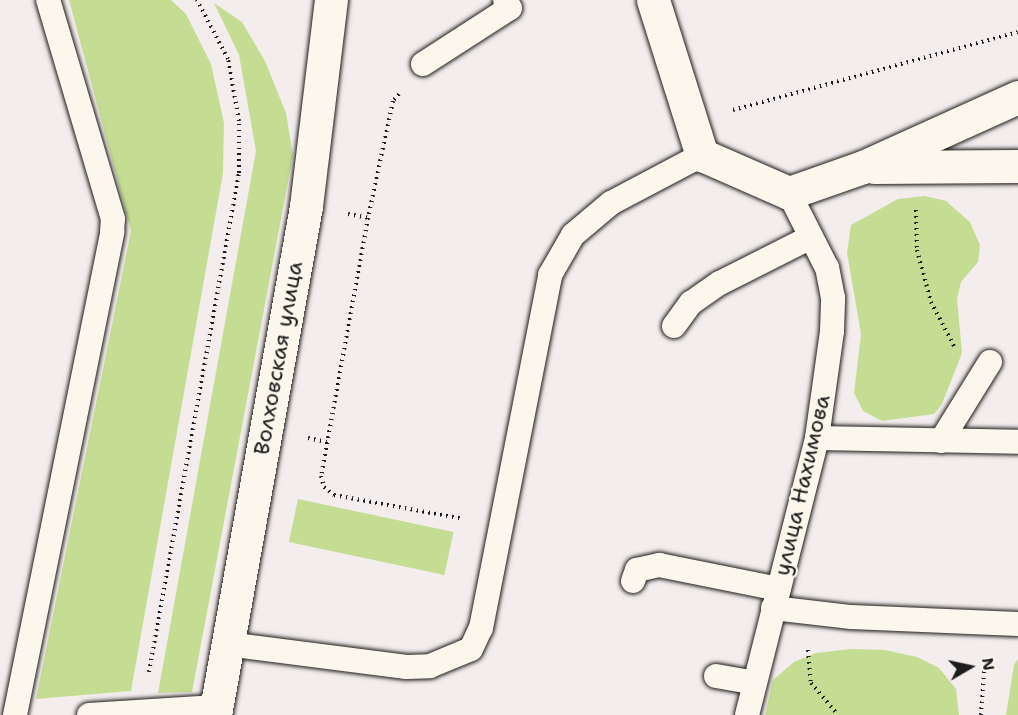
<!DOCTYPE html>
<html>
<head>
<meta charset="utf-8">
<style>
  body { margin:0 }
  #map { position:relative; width:1018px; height:715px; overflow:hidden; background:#f4eded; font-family:"Shantell Sans",sans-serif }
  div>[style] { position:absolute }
  .green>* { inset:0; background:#c5dd93; transform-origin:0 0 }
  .path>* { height:4px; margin-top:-2px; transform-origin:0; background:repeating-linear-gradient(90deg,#1c1c1c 0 1.5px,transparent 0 6px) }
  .roads { filter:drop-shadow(0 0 2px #1c1c1c) drop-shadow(0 0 2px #1c1c1c) }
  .lane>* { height:24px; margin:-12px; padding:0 12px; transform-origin:12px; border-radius:12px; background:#fbf7ec }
  .secondary>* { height:33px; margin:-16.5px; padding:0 16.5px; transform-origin:16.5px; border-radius:16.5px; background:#fbf7ec }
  span { translate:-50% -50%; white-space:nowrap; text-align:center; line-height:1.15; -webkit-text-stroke:4.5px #fbf7ec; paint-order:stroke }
  .street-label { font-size:22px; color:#1c1c1c }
  .north { position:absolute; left:940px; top:637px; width:60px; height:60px; -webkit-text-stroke:4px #fbf7ec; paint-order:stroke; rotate:81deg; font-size:16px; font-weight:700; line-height:24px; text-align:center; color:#1c1c1c }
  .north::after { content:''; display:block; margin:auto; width:21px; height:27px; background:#1c1c1c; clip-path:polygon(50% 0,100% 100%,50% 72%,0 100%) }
</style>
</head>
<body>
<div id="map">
  <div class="green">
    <div style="clip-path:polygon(69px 0,171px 0,186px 14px,211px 64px,224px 123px,223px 173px,131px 691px,36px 699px,131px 231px)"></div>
    <div style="clip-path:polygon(214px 3px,242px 22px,265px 61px,286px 113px,293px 155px,192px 692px,158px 693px,256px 151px,239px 55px)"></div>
    <div style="clip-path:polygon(925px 196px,946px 201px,970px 222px,980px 245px,978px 262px,961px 282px,957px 299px,962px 353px,942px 404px,934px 414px,882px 421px,863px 411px,854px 393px,861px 334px,847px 253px,851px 225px,898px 199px)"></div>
    <div style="left:298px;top:499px;width:159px;height:44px;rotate:12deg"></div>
    <div style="clip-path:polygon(851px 649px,885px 650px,917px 657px,939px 668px,956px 689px,959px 715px,765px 715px,773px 680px,794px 662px,816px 653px)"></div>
    <div style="clip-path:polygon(1018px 659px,1018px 715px,1006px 715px,1014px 665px)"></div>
  </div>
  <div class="path">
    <div style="left:399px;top:94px;width:9px;rotate:131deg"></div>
    <div style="left:393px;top:101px;width:120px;rotate:102.1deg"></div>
    <div style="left:368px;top:218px;width:262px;rotate:100.3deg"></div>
    <div style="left:321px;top:476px;width:11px;rotate:75deg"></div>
    <div style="left:324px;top:487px;width:13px;rotate:39deg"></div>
    <div style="left:334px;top:495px;width:132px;rotate:10.5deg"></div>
    <div style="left:733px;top:110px;width:295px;rotate:-15.3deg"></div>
    <div style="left:916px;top:210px;width:40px;rotate:88.6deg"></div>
    <div style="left:917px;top:250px;width:54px;rotate:74.9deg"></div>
    <div style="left:931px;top:302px;width:52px;rotate:62.4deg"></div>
    <div style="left:348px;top:214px;width:20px;rotate:11deg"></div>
    <div style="left:308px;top:438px;width:19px;rotate:12deg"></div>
    <div style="left:808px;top:650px;width:33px;rotate:85deg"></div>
    <div style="left:811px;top:683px;width:42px;rotate:49.8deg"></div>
    <div style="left:149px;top:672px;width:507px;rotate:-79.78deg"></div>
    <div style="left:239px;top:173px;width:52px;rotate:-90deg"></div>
    <div style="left:239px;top:121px;width:63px;rotate:-100.1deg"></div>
    <div style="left:228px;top:59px;width:67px;rotate:-117.7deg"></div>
    <div style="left:981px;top:715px;width:55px;rotate:-85.8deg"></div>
  </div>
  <div class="roads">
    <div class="lane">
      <div style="left:423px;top:64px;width:103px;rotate:-32.8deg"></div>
      <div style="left:510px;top:8px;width:9px;rotate:-122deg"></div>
      <div style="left:674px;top:326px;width:29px;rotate:-54deg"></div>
      <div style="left:691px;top:303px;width:35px;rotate:-35deg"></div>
      <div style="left:720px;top:283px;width:102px;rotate:-26.8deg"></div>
      <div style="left:817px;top:438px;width:201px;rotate:1.1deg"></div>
      <div style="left:941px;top:441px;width:93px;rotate:-58.2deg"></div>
      <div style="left:633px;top:581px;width:12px;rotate:-70deg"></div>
      <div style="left:637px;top:570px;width:23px;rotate:-13deg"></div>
      <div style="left:659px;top:565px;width:122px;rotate:11.3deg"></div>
      <div style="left:773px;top:608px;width:79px;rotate:6.6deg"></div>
      <div style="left:851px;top:617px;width:167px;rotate:2.4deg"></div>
      <div style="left:227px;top:644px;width:181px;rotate:7.3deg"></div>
      <div style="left:407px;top:667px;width:23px;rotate:-2deg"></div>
      <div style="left:430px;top:666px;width:44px;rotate:-22.5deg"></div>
      <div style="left:471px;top:649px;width:23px;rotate:-65deg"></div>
      <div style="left:481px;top:628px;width:360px;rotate:-78.9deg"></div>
      <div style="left:550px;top:275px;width:46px;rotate:-60.1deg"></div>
      <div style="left:573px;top:235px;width:50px;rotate:-40.1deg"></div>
      <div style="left:611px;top:203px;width:103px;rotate:-27.8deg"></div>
      <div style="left:716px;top:676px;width:39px;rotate:10deg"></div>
      <div style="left:15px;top:715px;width:493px;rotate:-78.6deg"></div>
      <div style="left:112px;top:232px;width:13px;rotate:-86deg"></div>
      <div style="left:113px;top:219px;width:228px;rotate:-106.5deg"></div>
      <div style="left:89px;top:715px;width:127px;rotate:-3.6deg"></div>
      <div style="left:747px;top:715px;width:286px;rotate:-75.8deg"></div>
      <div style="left:817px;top:438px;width:108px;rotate:-82deg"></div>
      <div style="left:832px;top:331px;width:33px;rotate:-88deg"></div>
      <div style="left:833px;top:298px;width:31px;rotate:-101deg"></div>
      <div style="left:827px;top:268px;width:84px;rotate:-116.9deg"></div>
    </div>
    <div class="secondary">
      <div style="left:653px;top:0;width:163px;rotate:72.5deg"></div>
      <div style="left:702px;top:155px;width:95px;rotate:23.6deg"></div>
      <div style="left:789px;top:193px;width:78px;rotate:-19.4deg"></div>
      <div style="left:863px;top:167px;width:170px;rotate:-24.3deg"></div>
      <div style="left:874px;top:167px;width:144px;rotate:-0.4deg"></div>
      <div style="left:215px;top:715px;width:517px;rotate:-79.86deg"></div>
      <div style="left:306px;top:206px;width:208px;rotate:-83.1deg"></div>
    </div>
  </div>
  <div class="street-label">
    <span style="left:278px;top:358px;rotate:-80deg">Волховская улица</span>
    <span style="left:802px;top:485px;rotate:-77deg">улица Нахимова</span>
  </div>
  <div class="north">N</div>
</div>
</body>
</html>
